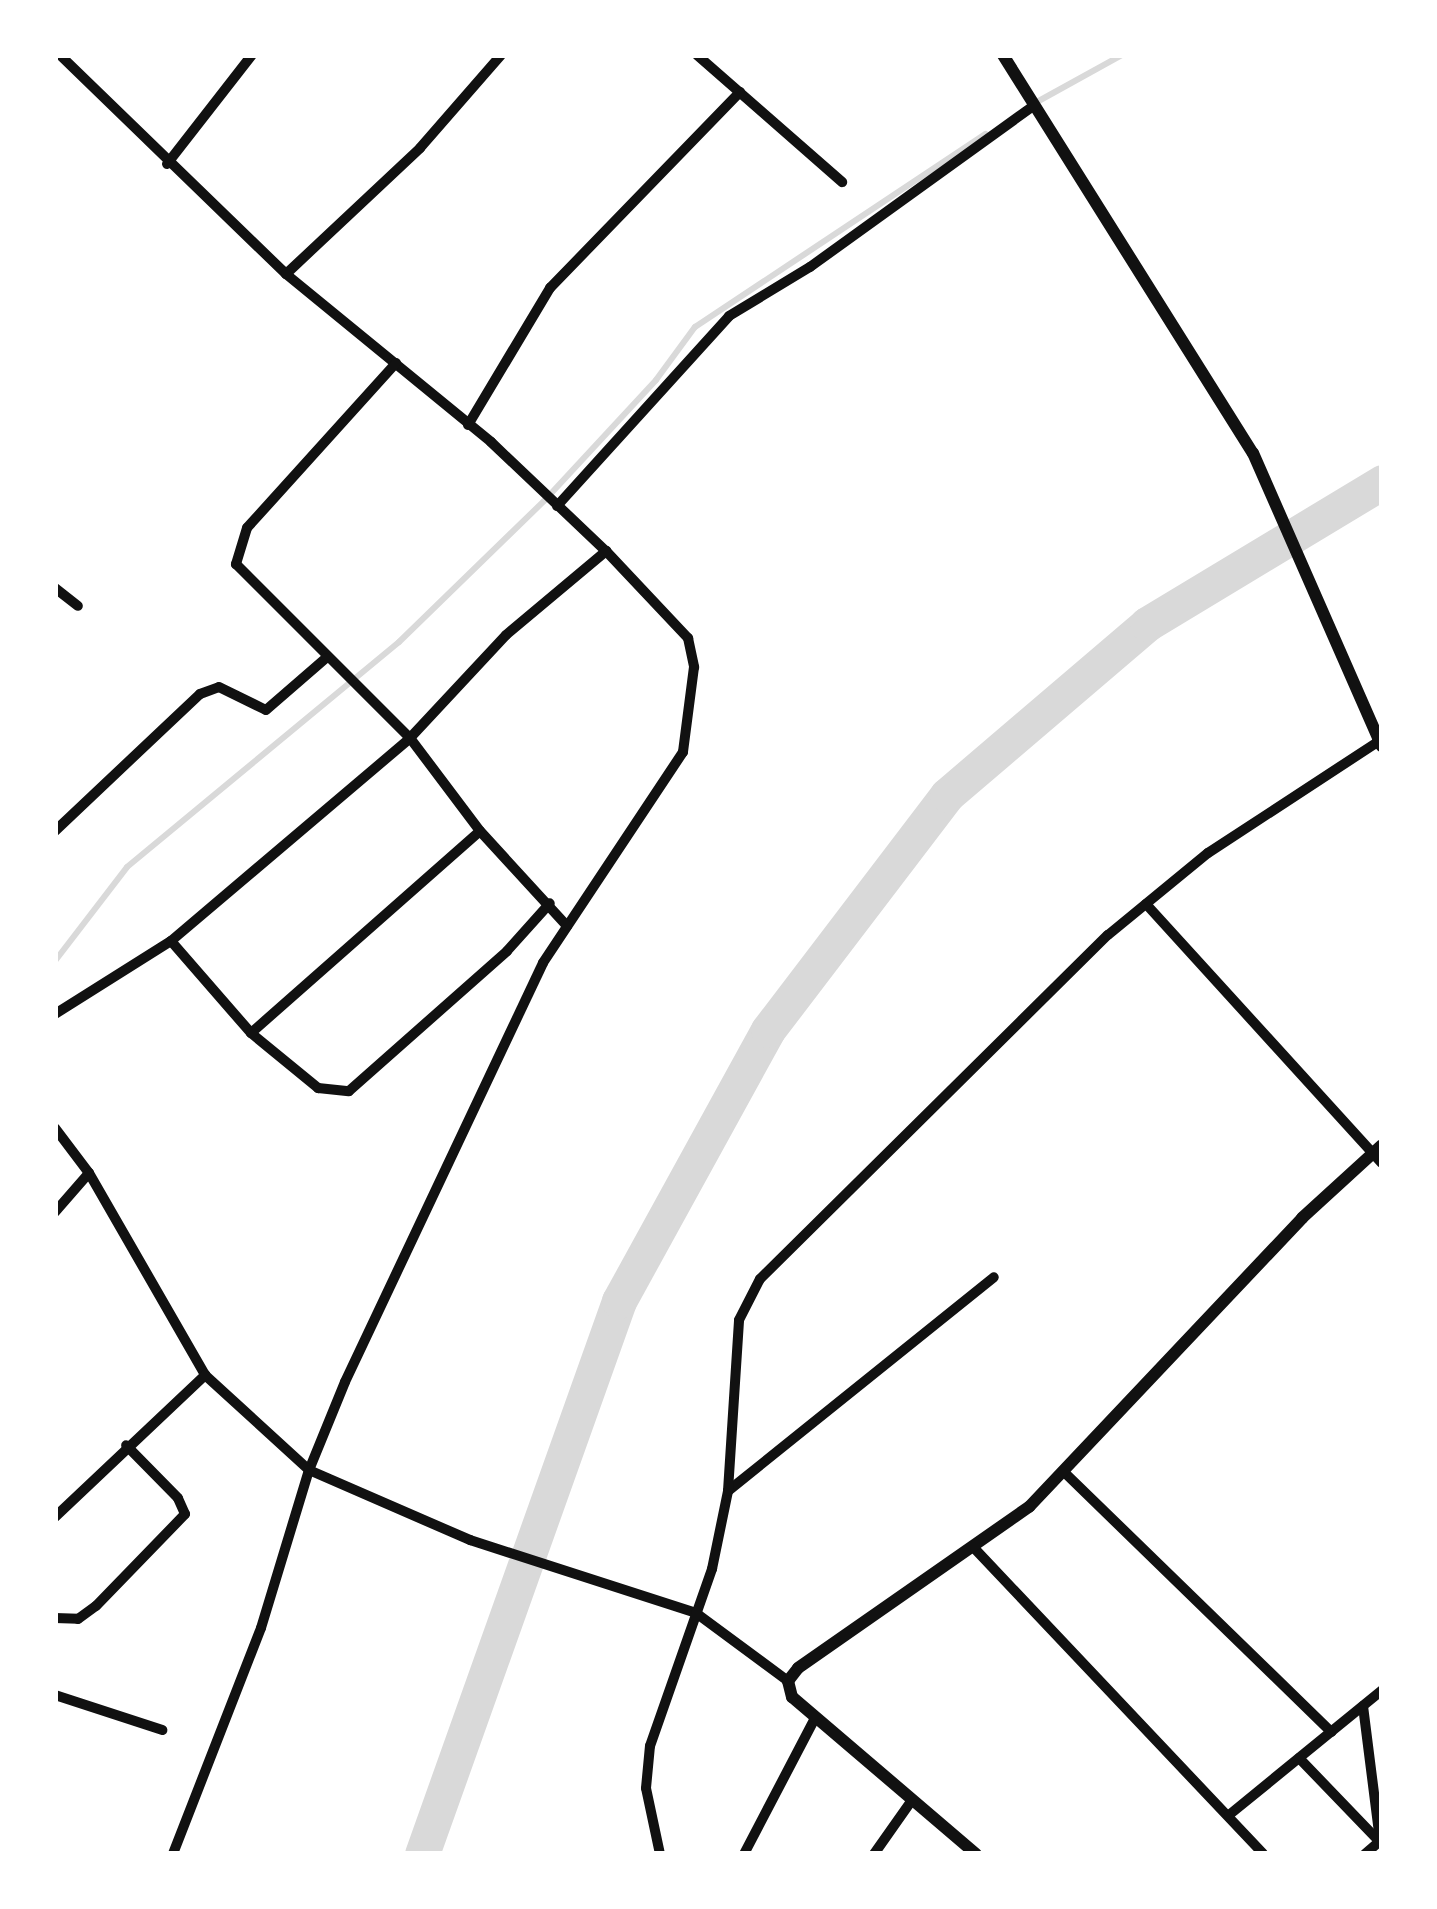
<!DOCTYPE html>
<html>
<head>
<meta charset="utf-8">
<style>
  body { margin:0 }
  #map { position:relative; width:1437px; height:1909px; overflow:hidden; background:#fff; font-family:"Alegreya Sans",sans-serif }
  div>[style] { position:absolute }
  .stream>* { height:6px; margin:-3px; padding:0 3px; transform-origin:3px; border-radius:3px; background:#d9d9d9 }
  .river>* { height:35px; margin:-17.5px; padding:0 17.5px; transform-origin:17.5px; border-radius:17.5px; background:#d9d9d9 }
  .minor>* { height:10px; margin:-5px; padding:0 5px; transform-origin:5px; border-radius:5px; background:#111 }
  .tertiary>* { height:12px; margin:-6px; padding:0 6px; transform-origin:6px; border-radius:6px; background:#111 }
  .secondary>* { height:14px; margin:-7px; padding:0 7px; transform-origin:7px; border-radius:7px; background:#111 }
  span { translate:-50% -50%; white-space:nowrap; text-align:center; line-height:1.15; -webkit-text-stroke:10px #fff; paint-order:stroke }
  .frame { position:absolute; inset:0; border:58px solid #fff; pointer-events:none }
</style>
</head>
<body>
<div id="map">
  <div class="stream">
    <div style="left:1035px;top:103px;width:99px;rotate:-28.9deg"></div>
    <div style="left:55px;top:961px;width:118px;rotate:-52.5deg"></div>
    <div style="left:127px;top:867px;width:353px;rotate:-39.6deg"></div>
    <div style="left:399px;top:642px;width:202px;rotate:-44.2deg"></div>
    <div style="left:544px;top:501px;width:165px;rotate:-47.2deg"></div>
    <div style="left:656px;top:380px;width:66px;rotate:-53.7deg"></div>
    <div style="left:695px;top:327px;width:349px;rotate:-33.6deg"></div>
  </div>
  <div class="river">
    <div style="left:422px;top:1854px;width:587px;rotate:-70.39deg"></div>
    <div style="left:619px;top:1301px;width:309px;rotate:-61.2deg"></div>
    <div style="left:768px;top:1030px;width:295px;rotate:-52.7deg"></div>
    <div style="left:947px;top:795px;width:263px;rotate:-40.5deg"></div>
    <div style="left:1147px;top:624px;width:275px;rotate:-31.1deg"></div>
  </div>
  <div class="minor">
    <div style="left:60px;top:55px;width:315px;rotate:44.1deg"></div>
    <div style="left:286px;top:274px;width:265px;rotate:39.3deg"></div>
    <div style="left:491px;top:442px;width:158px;rotate:43.5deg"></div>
    <div style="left:606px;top:551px;width:120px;rotate:46.7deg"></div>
    <div style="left:688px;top:638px;width:30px;rotate:78deg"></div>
    <div style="left:694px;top:667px;width:86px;rotate:97.4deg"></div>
    <div style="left:683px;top:752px;width:253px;rotate:123.6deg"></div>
    <div style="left:543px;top:963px;width:463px;rotate:115.3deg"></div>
    <div style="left:345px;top:1382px;width:95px;rotate:112.2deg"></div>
    <div style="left:309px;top:1470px;width:165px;rotate:106.9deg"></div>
    <div style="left:261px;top:1628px;width:243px;rotate:111.3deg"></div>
    <div style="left:697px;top:55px;width:193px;rotate:41.2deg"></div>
    <div style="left:167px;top:164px;width:138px;rotate:-52.1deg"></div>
    <div style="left:286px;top:274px;width:184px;rotate:-43.2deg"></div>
    <div style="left:420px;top:148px;width:123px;rotate:-48.9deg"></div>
    <div style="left:396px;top:363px;width:222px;rotate:132.1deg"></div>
    <div style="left:247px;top:528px;width:38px;rotate:107deg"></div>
    <div style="left:236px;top:564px;width:246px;rotate:45deg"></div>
    <div style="left:410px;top:738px;width:116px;rotate:53deg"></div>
    <div style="left:480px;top:831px;width:129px;rotate:47.5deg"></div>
    <div style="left:468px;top:425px;width:160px;rotate:-59.1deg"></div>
    <div style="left:550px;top:288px;width:273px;rotate:-45.9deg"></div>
    <div style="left:557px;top:506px;width:256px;rotate:-47.8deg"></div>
    <div style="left:729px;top:316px;width:95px;rotate:-31.2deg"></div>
    <div style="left:810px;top:267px;width:277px;rotate:-35.8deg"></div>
    <div style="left:55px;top:588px;width:29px;rotate:38deg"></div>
    <div style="left:55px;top:831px;width:199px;rotate:-43.4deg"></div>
    <div style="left:200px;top:694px;width:20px;rotate:-20deg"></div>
    <div style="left:219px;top:687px;width:52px;rotate:26.1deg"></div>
    <div style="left:266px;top:710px;width:79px;rotate:-40.9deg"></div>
    <div style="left:1146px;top:904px;width:350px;rotate:47.7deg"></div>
    <div style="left:171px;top:941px;width:122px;rotate:49deg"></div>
    <div style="left:251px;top:1033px;width:87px;rotate:39.4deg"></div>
    <div style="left:318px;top:1088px;width:31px;rotate:6deg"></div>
    <div style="left:349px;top:1091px;width:211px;rotate:-41.5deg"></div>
    <div style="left:507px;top:951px;width:64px;rotate:-48.1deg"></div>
    <div style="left:55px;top:1014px;width:137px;rotate:-32.2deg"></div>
    <div style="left:171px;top:941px;width:314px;rotate:-40.3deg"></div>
    <div style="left:410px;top:738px;width:141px;rotate:-47deg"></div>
    <div style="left:506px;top:635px;width:131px;rotate:-40deg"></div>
    <div style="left:251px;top:1033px;width:305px;rotate:-41.4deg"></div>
    <div style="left:55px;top:1128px;width:56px;rotate:52.9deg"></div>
    <div style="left:89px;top:1173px;width:52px;rotate:131.1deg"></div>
    <div style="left:89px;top:1173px;width:233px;rotate:60.1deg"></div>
    <div style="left:205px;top:1375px;width:141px;rotate:42.4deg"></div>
    <div style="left:309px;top:1470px;width:176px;rotate:23.5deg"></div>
    <div style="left:470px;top:1540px;width:237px;rotate:17.9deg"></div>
    <div style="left:696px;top:1613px;width:114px;rotate:36.5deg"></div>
    <div style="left:1064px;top:1472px;width:373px;rotate:44.2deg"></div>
    <div style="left:728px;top:1491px;width:341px;rotate:-38.8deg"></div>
    <div style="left:55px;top:1517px;width:207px;rotate:-43.4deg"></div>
    <div style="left:975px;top:1549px;width:419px;rotate:46.6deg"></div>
    <div style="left:55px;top:1618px;width:23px;rotate:2deg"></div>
    <div style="left:78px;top:1619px;width:22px;rotate:-36deg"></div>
    <div style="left:96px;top:1606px;width:128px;rotate:-45.9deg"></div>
    <div style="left:185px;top:1514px;width:17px;rotate:-114deg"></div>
    <div style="left:178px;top:1498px;width:74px;rotate:-134.5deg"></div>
    <div style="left:55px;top:1695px;width:113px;rotate:18.1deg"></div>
    <div style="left:1363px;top:1706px;width:136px;rotate:82.8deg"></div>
    <div style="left:1380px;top:1841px;width:20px;rotate:139deg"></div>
    <div style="left:1299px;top:1758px;width:114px;rotate:46.1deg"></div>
    <div style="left:1229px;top:1815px;width:198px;rotate:-39.2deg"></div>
    <div style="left:660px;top:1854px;width:67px;rotate:-102deg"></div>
    <div style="left:646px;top:1788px;width:42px;rotate:-84.6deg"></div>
    <div style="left:650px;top:1746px;width:188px;rotate:-70.7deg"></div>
    <div style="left:712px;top:1569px;width:80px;rotate:-78.4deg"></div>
    <div style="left:728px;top:1491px;width:171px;rotate:-86.3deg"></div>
    <div style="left:739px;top:1320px;width:46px;rotate:-62.9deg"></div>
    <div style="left:760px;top:1279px;width:489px;rotate:-44.7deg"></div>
    <div style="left:1108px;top:935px;width:129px;rotate:-39.4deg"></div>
    <div style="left:1208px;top:853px;width:208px;rotate:-33.2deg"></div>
    <div style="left:744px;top:1854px;width:153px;rotate:-62.4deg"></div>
    <div style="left:874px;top:1854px;width:66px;rotate:-54.9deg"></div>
  </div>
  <div class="tertiary">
    <div style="left:1003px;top:55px;width:470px;rotate:57.9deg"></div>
    <div style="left:1253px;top:453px;width:313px;rotate:66.3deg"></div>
    <div style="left:976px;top:1854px;width:242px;rotate:-139.5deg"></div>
    <div style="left:792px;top:1697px;width:16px;rotate:-104deg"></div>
    <div style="left:788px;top:1681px;width:16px;rotate:-52deg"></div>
    <div style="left:798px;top:1668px;width:282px;rotate:-34.9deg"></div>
    <div style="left:1029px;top:1507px;width:398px;rotate:-46.6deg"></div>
    <div style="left:1302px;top:1218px;width:108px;rotate:-42.4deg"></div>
  </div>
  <div class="secondary">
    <div style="left:1379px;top:740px;width:6px;rotate:59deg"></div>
  </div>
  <div class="frame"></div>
</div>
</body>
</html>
